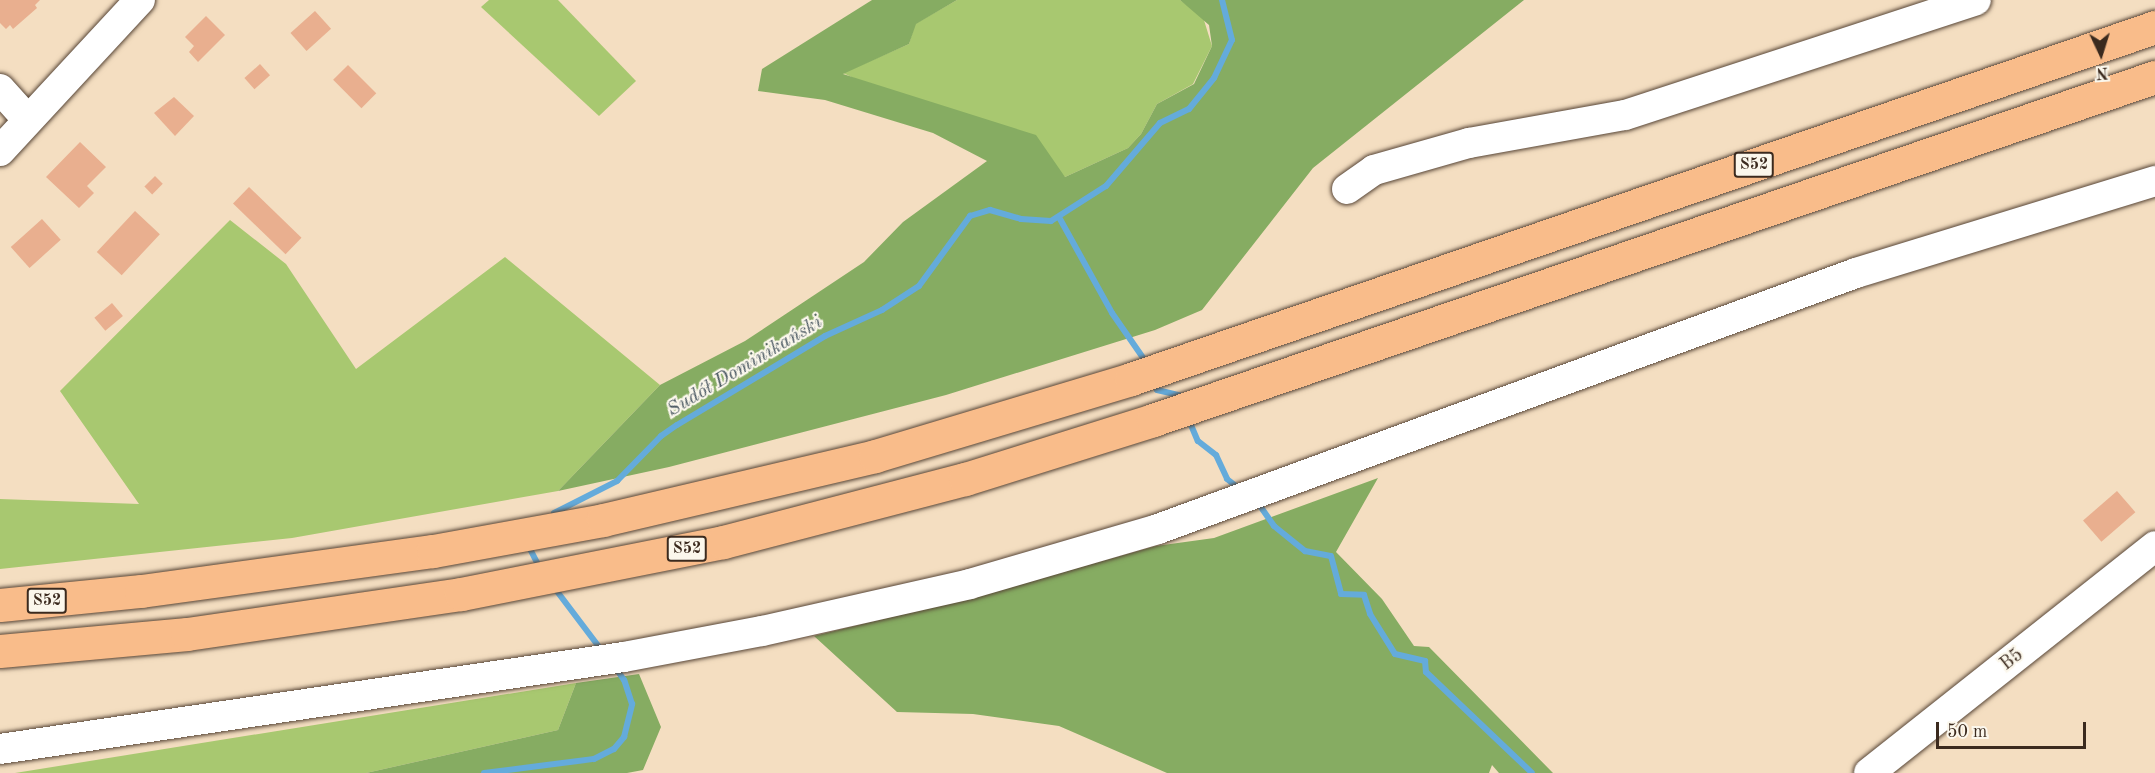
<!DOCTYPE html>
<html>
<head>
<meta charset="utf-8">
<style>
  body { margin:0 }
  #map { position:relative; width:2155px; height:773px; overflow:hidden; background:#f4dec1; font-family:"Old Standard TT",serif }
  div>[style] { position:absolute }
  .green>* { inset:0; background:#a8c870 }
  .forest>* { inset:0; background:#86ac62 }
  .stream>* { height:6px; margin:-3px; padding:0 3px; transform-origin:3px; border-radius:3px; background:#64abdb }
  .building>* { inset:0; background:#e9af8f; transform-origin:0 0 }
  .roads { filter:drop-shadow(0 0 2px #574536) drop-shadow(0 0 2px #574536) }
  .minor>* { height:30px; margin:-15px; padding:0 15px; transform-origin:15px; border-radius:15px; background:#fff }
  .highway>* { height:33px; margin:-16.5px; padding:0 16.5px; transform-origin:16.5px; border-radius:16.5px; background:#f9bc8a }
  span { translate:-50% -50%; white-space:nowrap; text-align:center; line-height:1.15; -webkit-text-stroke:4.5px #fbf7ec; paint-order:stroke }
  .shield-label span { padding:2px 4px; background:#fbf7ec; border:2px solid; border-radius:4px; -webkit-text-stroke-width:0 }
  .shield-label { font-size:16px; color:#3b2a1e; font-weight:700 }
  .street-label { font-size:18px; color:#3b2a1e }
  .water-label { font-size:20px; color:#495760; font-style:italic }
  .north { position:absolute; left:2071px; top:24px; width:60px; height:60px; -webkit-text-stroke:4px #fbf7ec; paint-order:stroke; rotate:176deg; font-size:16px; font-weight:700; line-height:24px; text-align:center; color:#3b2a1e }
  .north::after { content:''; display:block; margin:auto; width:21px; height:27px; background:#3b2a1e; clip-path:polygon(50% 0,100% 100%,50% 72%,0 100%) }
  .scale { position:absolute; left:1936px; top:722px; width:150px; height:27px; box-sizing:border-box; border:3px solid #3b2a1e; border-top:0; padding-left:8px; font-size:18px; line-height:21px; white-space:nowrap; color:#3b2a1e; -webkit-text-stroke:4px #fbf7ec; paint-order:stroke }
</style>
</head>
<body>
<div id="map">
  <div class="green">
    <div style="clip-path:polygon(489px 0,558px 0,636px 81px,599px 116px,481px 7px)"></div>
    <div style="clip-path:polygon(957px 0,1180px 0,1203px 17px,1212px 46px,1193px 84px,1157px 104px,1141px 134px,1128px 148px,1065px 177px,843px 73px,909px 44px,915px 24px)"></div>
    <div style="clip-path:polygon(230px 220px,286px 264px,356px 369px,505px 257px,660px 385px,558px 491px,292px 538px,0 569px,0 499px,139px 504px,60px 391px)"></div>
    <div style="clip-path:polygon(576px 683px,558px 730px,366px 773px,15px 773px)"></div>
  </div>
  <div class="forest">
    <div style="clip-path:polygon(872px 0,957px 0,916px 24px,909px 44px,843px 74px,1036px 135px,1065px 177px,1128px 148px,1141px 134px,1157px 104px,1194px 84px,1212px 46px,1209px 25px,1180px 0,1524px 0,1313px 168px,1202px 310px,1155px 330px,946px 395px,669px 467px,558px 491px,660px 385px,745px 341px,864px 262px,903px 222px,987px 161px,933px 133px,825px 100px,758px 91px,762px 69px)"></div>
    <div style="clip-path:polygon(1378px 478px,1336px 552px,1382px 599px,1414px 646px,1429px 647px,1553px 773px,1499px 773px,1492px 765px,1489px 773px,1167px 773px,1059px 726px,973px 714px,897px 712px,814px 636px,985px 594px,1156px 546px,1214px 538px)"></div>
    <div style="clip-path:polygon(639px 674px,661px 727px,643px 770px,627px 773px,366px 773px,558px 730px,576px 683px)"></div>
  </div>
  <div class="stream">
    <div style="left:1060px;top:219px;width:107px;rotate:61deg"></div>
    <div style="left:1112px;top:313px;width:63px;rotate:55.3deg"></div>
    <div style="left:1155px;top:383px;width:7px;rotate:74deg"></div>
    <div style="left:1157px;top:390px;width:28px;rotate:13deg"></div>
    <div style="left:1188px;top:418px;width:25px;rotate:67deg"></div>
    <div style="left:1198px;top:441px;width:23px;rotate:38deg"></div>
    <div style="left:1216px;top:455px;width:26px;rotate:65deg"></div>
    <div style="left:1227px;top:479px;width:18px;rotate:38deg"></div>
    <div style="left:1258px;top:503px;width:28px;rotate:55deg"></div>
    <div style="left:1274px;top:526px;width:40px;rotate:39deg"></div>
    <div style="left:1305px;top:551px;width:26px;rotate:11deg"></div>
    <div style="left:1331px;top:556px;width:39px;rotate:75deg"></div>
    <div style="left:1341px;top:594px;width:23px;rotate:2deg"></div>
    <div style="left:1364px;top:595px;width:20px;rotate:72deg"></div>
    <div style="left:1370px;top:614px;width:47px;rotate:58deg"></div>
    <div style="left:1395px;top:654px;width:31px;rotate:13deg"></div>
    <div style="left:1425px;top:661px;width:11px;rotate:85deg"></div>
    <div style="left:1426px;top:672px;width:146px;rotate:43.6deg"></div>
    <div style="left:554px;top:513px;width:71px;rotate:-26.9deg"></div>
    <div style="left:617px;top:481px;width:63px;rotate:-45.6deg"></div>
    <div style="left:661px;top:436px;width:19px;rotate:-35deg"></div>
    <div style="left:677px;top:425px;width:173px;rotate:-31deg"></div>
    <div style="left:825px;top:336px;width:63px;rotate:-24.5deg"></div>
    <div style="left:882px;top:310px;width:44px;rotate:-33deg"></div>
    <div style="left:919px;top:286px;width:87px;rotate:-53.9deg"></div>
    <div style="left:970px;top:216px;width:21px;rotate:-17deg"></div>
    <div style="left:990px;top:210px;width:32px;rotate:16deg"></div>
    <div style="left:1021px;top:219px;width:30px;rotate:4deg"></div>
    <div style="left:1051px;top:221px;width:65px;rotate:-32.5deg"></div>
    <div style="left:1106px;top:186px;width:83px;rotate:-49.4deg"></div>
    <div style="left:1160px;top:123px;width:32px;rotate:-26deg"></div>
    <div style="left:1189px;top:109px;width:40px;rotate:-51deg"></div>
    <div style="left:1214px;top:78px;width:42px;rotate:-64.7deg"></div>
    <div style="left:1232px;top:40px;width:41px;rotate:-104deg"></div>
    <div style="left:527px;top:543px;width:28px;rotate:63deg"></div>
    <div style="left:553px;top:586px;width:83px;rotate:52.9deg"></div>
    <div style="left:484px;top:773px;width:111px;rotate:-7.3deg"></div>
    <div style="left:594px;top:759px;width:22px;rotate:-27deg"></div>
    <div style="left:614px;top:749px;width:16px;rotate:-50deg"></div>
    <div style="left:624px;top:737px;width:34px;rotate:-76deg"></div>
    <div style="left:632px;top:704px;width:25px;rotate:-108deg"></div>
    <div style="left:624px;top:680px;width:16px;rotate:-125deg"></div>
  </div>
  <div class="building">
    <div style="clip-path:polygon(0 0,40px 0,35px 5px,37px 8px,13px 29px,10px 25px,6px 29px,0 23px)"></div>
    <div style="left:315px;top:11px;width:24px;height:33px;rotate:48deg"></div>
    <div style="clip-path:polygon(206px 16px,225px 35px,198px 62px,189px 52px,194px 46px,185px 37px)"></div>
    <div style="left:260px;top:64px;width:15px;height:21px;rotate:48deg"></div>
    <div style="left:348px;top:65px;width:40px;height:21px;rotate:45deg"></div>
    <div style="clip-path:polygon(174px 97px,194px 116px,175px 136px,154px 113px)"></div>
    <div style="clip-path:polygon(80px 142px,106px 167px,87px 186px,94px 193px,79px 208px,46px 177px)"></div>
    <div style="left:155px;top:176px;width:11px;height:15px;rotate:45deg"></div>
    <div style="left:249px;top:187px;width:73px;height:23px;rotate:44deg"></div>
    <div style="left:135px;top:211px;width:34px;height:56px;rotate:43deg"></div>
    <div style="left:42px;top:219px;width:28px;height:42px;rotate:48deg"></div>
    <div style="left:112px;top:303px;width:17px;height:23px;rotate:50deg"></div>
    <div style="left:2117px;top:491px;width:28px;height:45px;rotate:49deg"></div>
  </div>
  <div class="roads">
    <div class="minor">
      <div style="left:0;top:89px;width:40px;rotate:48deg"></div>
      <div style="left:0;top:151px;width:206px;rotate:-47.2deg"></div>
      <div style="left:1347px;top:189px;width:33px;rotate:-35deg"></div>
      <div style="left:1374px;top:170px;width:99px;rotate:-15.9deg"></div>
      <div style="left:1469px;top:143px;width:158px;rotate:-10.2deg"></div>
      <div style="left:1625px;top:115px;width:369px;rotate:-18.1deg"></div>
      <div style="left:0;top:749px;width:631px;rotate:-8.39deg"></div>
      <div style="left:624px;top:657px;width:140px;rotate:-10.7deg"></div>
      <div style="left:762px;top:631px;width:213px;rotate:-12.7deg"></div>
      <div style="left:970px;top:584px;width:196px;rotate:-16.3deg"></div>
      <div style="left:1158px;top:529px;width:743px;rotate:-20.14deg"></div>
      <div style="left:1856px;top:273px;width:313px;rotate:-17.1deg"></div>
      <div style="left:1869px;top:773px;width:365px;rotate:-38.4deg"></div>
    </div>
    <div class="highway">
      <div style="left:0;top:605px;width:142px;rotate:-5.7deg"></div>
      <div style="left:141px;top:591px;width:295px;rotate:-7.8deg"></div>
      <div style="left:433px;top:551px;width:173px;rotate:-10.3deg"></div>
      <div style="left:603px;top:520px;width:279px;rotate:-13.2deg"></div>
      <div style="left:875px;top:456px;width:267px;rotate:-16.7deg"></div>
      <div style="left:1131px;top:379px;width:1083px;rotate:-18.97deg"></div>
      <div style="left:0;top:651px;width:188px;rotate:-5.2deg"></div>
      <div style="left:187px;top:634px;width:277px;rotate:-8.3deg"></div>
      <div style="left:461px;top:594px;width:267px;rotate:-11.2deg"></div>
      <div style="left:723px;top:542px;width:250px;rotate:-14.6deg"></div>
      <div style="left:965px;top:479px;width:197px;rotate:-17.4deg"></div>
      <div style="left:1153px;top:420px;width:1059px;rotate:-18.9deg"></div>
    </div>
  </div>
  <div class="shield-label">
    <span style="left:1754px;top:165px">S52</span>
    <span style="left:687px;top:549px">S52</span>
    <span style="left:47px;top:601px">S52</span>
  </div>
  <div class="street-label">
    <span style="left:2012px;top:660px;rotate:-38deg">B5</span>
  </div>
  <div class="water-label">
    <span style="left:745px;top:367px;rotate:-31deg">Sudół Dominikański</span>
  </div>
  <div class="north">N</div>
  <div class="scale">50 m</div>
</div>
</body>
</html>
